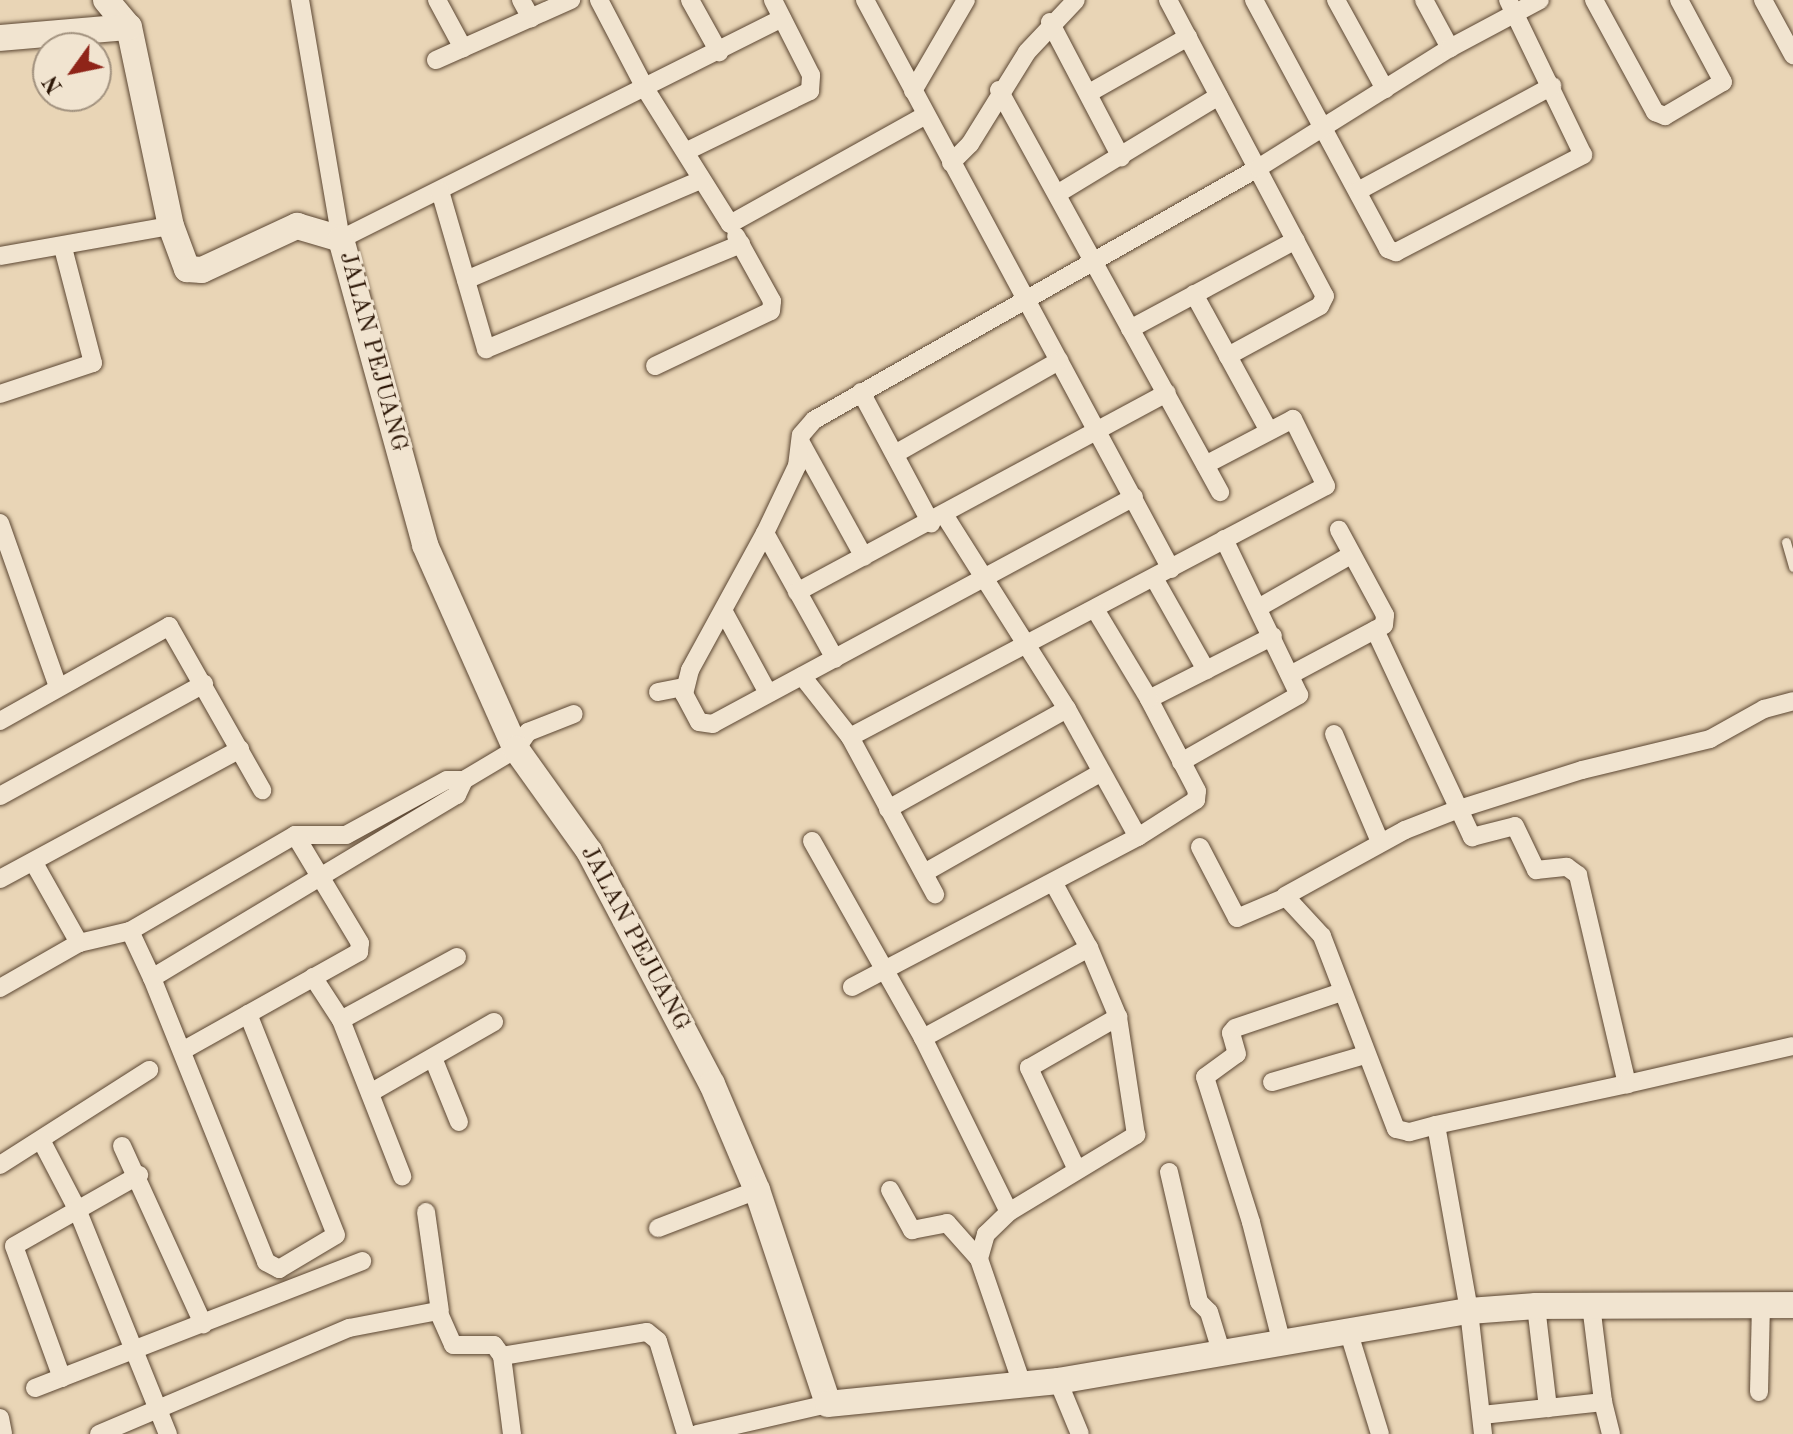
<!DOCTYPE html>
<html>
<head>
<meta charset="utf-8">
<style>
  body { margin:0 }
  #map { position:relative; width:1793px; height:1434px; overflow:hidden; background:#e9d5b6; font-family:"Old Standard TT",serif }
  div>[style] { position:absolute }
  .roads { filter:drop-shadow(0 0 2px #5b4632) drop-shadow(0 0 2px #5b4632) }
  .lane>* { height:9px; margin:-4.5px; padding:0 4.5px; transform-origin:4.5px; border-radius:4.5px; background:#f1e4d0 }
  .street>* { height:18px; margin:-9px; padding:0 9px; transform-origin:9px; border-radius:9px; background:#f1e4d0 }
  .secondary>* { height:26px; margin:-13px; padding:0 13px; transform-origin:13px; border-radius:13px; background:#f1e4d0 }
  span { translate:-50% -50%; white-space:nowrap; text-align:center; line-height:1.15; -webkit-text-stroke:6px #f1e4d0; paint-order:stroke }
  .street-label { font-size:24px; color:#2c1606 }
  .north { position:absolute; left:32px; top:32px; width:80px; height:80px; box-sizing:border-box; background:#f1e4d0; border:2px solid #a2927f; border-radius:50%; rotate:237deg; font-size:22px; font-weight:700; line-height:32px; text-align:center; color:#2c1606 }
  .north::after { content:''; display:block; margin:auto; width:28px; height:36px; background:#8f2418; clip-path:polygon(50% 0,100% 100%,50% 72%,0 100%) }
</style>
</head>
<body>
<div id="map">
  <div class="roads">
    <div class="lane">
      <div style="left:1786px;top:542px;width:26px;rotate:74deg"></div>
    </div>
    <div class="street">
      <div style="left:300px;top:0;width:242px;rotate:80.3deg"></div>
      <div style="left:341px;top:239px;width:493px;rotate:-26.6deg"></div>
      <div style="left:437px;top:0;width:55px;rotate:61.6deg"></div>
      <div style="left:521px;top:0;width:21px;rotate:61deg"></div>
      <div style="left:599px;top:0;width:102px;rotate:62.4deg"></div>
      <div style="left:646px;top:90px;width:158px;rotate:57.9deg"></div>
      <div style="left:730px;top:224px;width:224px;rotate:-29.1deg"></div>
      <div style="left:690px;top:0;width:60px;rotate:60.9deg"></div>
      <div style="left:865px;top:0;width:646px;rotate:61.73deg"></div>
      <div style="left:1168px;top:0;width:335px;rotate:62.1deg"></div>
      <div style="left:1325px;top:296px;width:11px;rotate:117deg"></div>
      <div style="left:1320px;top:306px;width:105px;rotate:151.5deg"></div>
      <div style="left:1254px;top:0;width:283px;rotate:61.7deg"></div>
      <div style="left:1388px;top:249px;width:9px;rotate:21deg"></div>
      <div style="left:1396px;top:252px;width:211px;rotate:-27.4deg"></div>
      <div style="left:1583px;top:155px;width:172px;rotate:-115.8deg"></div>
      <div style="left:1336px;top:0;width:102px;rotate:61.2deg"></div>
      <div style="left:1424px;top:0;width:55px;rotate:61.6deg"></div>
      <div style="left:1594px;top:0;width:128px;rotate:61.4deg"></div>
      <div style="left:1655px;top:112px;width:11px;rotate:22deg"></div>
      <div style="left:1665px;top:116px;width:67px;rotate:-30.4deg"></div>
      <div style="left:1723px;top:82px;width:93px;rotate:-118.2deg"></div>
      <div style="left:1763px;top:0;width:63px;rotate:61.4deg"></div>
      <div style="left:1050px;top:22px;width:153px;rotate:62.3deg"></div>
      <div style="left:436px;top:60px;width:148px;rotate:-24deg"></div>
      <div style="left:999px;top:90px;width:459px;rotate:61.2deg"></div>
      <div style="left:913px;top:91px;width:105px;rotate:-59.8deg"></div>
      <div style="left:1089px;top:93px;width:114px;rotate:-29.5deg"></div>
      <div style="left:687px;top:151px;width:137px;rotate:-26deg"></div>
      <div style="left:810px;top:91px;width:16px;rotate:-86deg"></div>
      <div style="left:811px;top:75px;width:84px;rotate:-116.9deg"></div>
      <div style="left:951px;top:163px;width:27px;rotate:-45deg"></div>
      <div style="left:970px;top:144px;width:108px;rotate:-58.2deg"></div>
      <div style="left:1027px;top:52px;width:71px;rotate:-46.7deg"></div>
      <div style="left:440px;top:191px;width:165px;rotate:73.8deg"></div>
      <div style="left:486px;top:349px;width:276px;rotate:-22.4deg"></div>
      <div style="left:1358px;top:191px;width:221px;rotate:-28.4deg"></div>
      <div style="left:1057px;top:194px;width:189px;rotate:-31.2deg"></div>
      <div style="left:0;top:256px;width:174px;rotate:-10deg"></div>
      <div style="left:466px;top:280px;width:255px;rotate:-23.1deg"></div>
      <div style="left:1194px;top:294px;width:154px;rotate:61.3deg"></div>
      <div style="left:1130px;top:329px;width:188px;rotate:-28.2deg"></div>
      <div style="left:655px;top:366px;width:128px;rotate:-25.4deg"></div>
      <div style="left:771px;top:311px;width:10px;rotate:-84deg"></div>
      <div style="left:772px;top:301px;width:74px;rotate:-119deg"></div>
      <div style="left:861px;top:392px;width:149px;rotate:61.9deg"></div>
      <div style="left:0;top:394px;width:98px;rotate:-18.4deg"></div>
      <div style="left:93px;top:363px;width:119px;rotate:-104.6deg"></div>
      <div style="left:801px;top:443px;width:130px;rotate:61.1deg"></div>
      <div style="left:895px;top:454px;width:189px;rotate:-29.6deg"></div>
      <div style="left:1134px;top:497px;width:478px;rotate:151.7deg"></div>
      <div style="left:713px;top:724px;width:14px;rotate:-172deg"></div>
      <div style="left:699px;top:722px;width:32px;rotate:-118deg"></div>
      <div style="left:684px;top:694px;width:25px;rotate:-76deg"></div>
      <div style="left:690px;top:670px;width:156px;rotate:-61.3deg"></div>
      <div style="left:765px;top:533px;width:74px;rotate:-64.5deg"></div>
      <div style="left:797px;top:466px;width:31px;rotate:-83deg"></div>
      <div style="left:801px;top:435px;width:20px;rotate:-49deg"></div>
      <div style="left:814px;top:420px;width:511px;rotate:-29.58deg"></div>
      <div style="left:1258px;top:168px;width:226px;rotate:-32deg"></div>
      <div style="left:1450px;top:48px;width:102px;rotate:-28.1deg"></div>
      <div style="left:945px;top:516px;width:228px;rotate:57.7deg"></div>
      <div style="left:1067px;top:709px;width:146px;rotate:61deg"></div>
      <div style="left:0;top:523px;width:174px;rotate:70.5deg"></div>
      <div style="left:765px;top:533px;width:144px;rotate:60.9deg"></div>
      <div style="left:1154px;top:578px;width:106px;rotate:60.5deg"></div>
      <div style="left:797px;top:592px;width:420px;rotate:-28.3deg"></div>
      <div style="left:1258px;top:608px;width:107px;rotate:-29.7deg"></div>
      <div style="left:724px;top:612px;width:92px;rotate:61.5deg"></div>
      <div style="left:1375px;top:630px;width:229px;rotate:64.9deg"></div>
      <div style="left:1472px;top:837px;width:44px;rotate:-14.3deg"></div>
      <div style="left:1515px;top:826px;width:49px;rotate:64.5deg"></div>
      <div style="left:1536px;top:870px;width:31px;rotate:-6deg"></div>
      <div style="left:1567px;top:867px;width:14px;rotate:36deg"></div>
      <div style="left:1578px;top:875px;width:215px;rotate:76.8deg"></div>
      <div style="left:1627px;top:1084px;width:195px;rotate:167.9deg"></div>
      <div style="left:1436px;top:1125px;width:189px;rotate:79.9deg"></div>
      <div style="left:1469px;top:1311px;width:124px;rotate:83.5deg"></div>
      <div style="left:1292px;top:674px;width:104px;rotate:-28deg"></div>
      <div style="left:1384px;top:625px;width:10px;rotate:-84deg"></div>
      <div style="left:1385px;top:615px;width:97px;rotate:-118.4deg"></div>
      <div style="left:802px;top:676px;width:78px;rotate:51.8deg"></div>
      <div style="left:850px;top:737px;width:179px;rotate:61.6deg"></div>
      <div style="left:658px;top:692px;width:26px;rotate:-11deg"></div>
      <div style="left:1149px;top:699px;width:139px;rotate:-26.9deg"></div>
      <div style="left:0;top:721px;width:194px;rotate:-29.3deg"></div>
      <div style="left:169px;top:626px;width:189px;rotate:60.4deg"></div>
      <div style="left:1334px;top:734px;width:117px;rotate:66.9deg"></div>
      <div style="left:850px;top:737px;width:538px;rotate:-27.8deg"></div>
      <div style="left:1326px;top:486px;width:75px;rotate:-116.2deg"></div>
      <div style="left:1293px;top:419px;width:99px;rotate:152.4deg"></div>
      <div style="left:1181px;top:762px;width:136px;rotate:-29.6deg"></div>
      <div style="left:1299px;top:695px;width:173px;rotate:-115.7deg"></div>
      <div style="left:0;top:796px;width:233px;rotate:-28.8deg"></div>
      <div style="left:888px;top:809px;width:205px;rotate:-29.2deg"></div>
      <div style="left:812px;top:841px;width:226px;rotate:60.6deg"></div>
      <div style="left:923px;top:1038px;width:194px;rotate:63.7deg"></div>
      <div style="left:1009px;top:1212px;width:32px;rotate:136deg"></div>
      <div style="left:986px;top:1234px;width:26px;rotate:106deg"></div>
      <div style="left:979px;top:1259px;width:132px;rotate:71deg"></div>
      <div style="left:1200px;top:847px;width:80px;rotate:62.5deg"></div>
      <div style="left:1237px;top:918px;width:51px;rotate:-23.1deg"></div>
      <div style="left:34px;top:863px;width:92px;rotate:60.6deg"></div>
      <div style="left:924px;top:873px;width:202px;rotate:-29.6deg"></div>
      <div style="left:0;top:879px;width:273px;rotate:-28.4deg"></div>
      <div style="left:130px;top:931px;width:191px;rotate:-30.2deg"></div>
      <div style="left:295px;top:835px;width:51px"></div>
      <div style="left:346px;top:835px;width:115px;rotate:-28.6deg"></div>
      <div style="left:447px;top:780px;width:17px"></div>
      <div style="left:464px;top:780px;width:61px;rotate:-30.8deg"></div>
      <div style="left:516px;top:749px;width:21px;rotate:-55deg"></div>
      <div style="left:528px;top:732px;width:49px;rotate:-21.4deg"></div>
      <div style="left:313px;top:977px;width:51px;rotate:56.9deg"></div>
      <div style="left:341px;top:1020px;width:168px;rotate:68.6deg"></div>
      <div style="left:152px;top:978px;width:306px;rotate:68.1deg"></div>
      <div style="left:266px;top:1262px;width:15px;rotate:28deg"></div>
      <div style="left:279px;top:1269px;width:66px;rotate:-30.8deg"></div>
      <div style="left:336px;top:1235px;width:238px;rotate:-111.7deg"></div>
      <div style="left:852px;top:987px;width:323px;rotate:-27.7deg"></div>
      <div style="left:1138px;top:837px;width:69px;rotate:-32.5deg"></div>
      <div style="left:1196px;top:800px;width:9px;rotate:-84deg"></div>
      <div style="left:1197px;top:791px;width:104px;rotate:-117.6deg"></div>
      <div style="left:1149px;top:699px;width:105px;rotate:-121deg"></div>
      <div style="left:0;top:988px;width:91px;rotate:-29.7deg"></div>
      <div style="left:79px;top:943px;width:52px;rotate:-13.2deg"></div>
      <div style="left:130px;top:931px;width:52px;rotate:64.9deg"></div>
      <div style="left:152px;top:978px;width:356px;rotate:-31deg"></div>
      <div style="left:457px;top:795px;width:17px;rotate:-65deg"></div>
      <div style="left:341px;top:1020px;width:132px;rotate:-28.5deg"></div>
      <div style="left:923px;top:1038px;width:189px;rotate:-28.5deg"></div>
      <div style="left:182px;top:1051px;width:203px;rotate:-29.2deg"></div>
      <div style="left:359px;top:952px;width:9px;rotate:-84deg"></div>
      <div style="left:360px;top:943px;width:126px;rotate:-121deg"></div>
      <div style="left:433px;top:1058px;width:69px;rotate:67.9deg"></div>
      <div style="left:1272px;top:1082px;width:97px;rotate:-16.2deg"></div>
      <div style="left:1627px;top:1084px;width:170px;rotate:-12.9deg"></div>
      <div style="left:370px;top:1093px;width:143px;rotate:-29.8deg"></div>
      <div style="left:1436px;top:1125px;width:28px;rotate:165deg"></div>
      <div style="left:1409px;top:1132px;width:13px;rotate:-167deg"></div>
      <div style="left:1396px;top:1129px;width:207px;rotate:-111deg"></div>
      <div style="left:1322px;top:936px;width:54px;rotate:-132.8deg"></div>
      <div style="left:1285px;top:896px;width:137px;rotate:-28.8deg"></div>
      <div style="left:1405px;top:830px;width:58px;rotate:-21.3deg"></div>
      <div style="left:1459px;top:809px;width:129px;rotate:-17.6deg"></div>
      <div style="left:1582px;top:770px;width:132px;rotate:-13.6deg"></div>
      <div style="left:1710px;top:739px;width:62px;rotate:-29.1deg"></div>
      <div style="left:1764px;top:709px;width:30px;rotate:-15deg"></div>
      <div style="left:41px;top:1140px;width:78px;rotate:62.4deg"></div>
      <div style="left:77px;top:1209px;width:243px;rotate:68deg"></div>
      <div style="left:122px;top:1146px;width:196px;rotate:65.5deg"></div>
      <div style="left:0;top:1165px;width:177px;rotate:-32.5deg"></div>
      <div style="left:1077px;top:1170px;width:113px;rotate:-115.2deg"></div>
      <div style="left:1029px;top:1068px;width:103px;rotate:-29.8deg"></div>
      <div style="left:1169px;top:1172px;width:133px;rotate:77deg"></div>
      <div style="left:1199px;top:1302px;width:14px;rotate:45deg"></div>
      <div style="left:1209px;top:1312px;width:41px;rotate:72.9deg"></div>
      <div style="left:890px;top:1190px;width:46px;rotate:61.2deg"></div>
      <div style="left:912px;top:1230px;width:36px;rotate:-11deg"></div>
      <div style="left:947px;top:1223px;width:48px;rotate:48.4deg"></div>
      <div style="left:426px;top:1212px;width:100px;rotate:82deg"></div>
      <div style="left:1009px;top:1212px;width:149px;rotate:-31.2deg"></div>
      <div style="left:1136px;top:1135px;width:119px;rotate:-98.7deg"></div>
      <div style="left:1118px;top:1017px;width:75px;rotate:-112.8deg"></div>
      <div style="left:1089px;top:948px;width:75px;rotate:-118.6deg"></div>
      <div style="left:658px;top:1228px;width:106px;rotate:-21deg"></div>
      <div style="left:1591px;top:1305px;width:98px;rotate:82.9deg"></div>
      <div style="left:1536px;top:1306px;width:103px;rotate:83.3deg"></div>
      <div style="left:1348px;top:1330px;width:109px;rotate:72.9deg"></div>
      <div style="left:1281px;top:1340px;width:122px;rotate:-104.3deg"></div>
      <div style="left:1251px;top:1222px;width:152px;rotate:-107.6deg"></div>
      <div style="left:1205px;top:1077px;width:39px;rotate:-36deg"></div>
      <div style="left:1237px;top:1054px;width:22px;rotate:-106deg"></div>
      <div style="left:1231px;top:1033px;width:6px;rotate:-51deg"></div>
      <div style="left:1235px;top:1028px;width:113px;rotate:-18.6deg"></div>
      <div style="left:502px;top:1356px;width:79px;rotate:82.7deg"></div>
      <div style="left:62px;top:1378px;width:140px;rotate:-110deg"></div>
      <div style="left:14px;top:1246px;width:144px;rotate:-29.6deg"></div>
      <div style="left:1058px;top:1381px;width:57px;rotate:67.5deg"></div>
      <div style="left:35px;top:1388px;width:351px;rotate:-21.2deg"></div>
      <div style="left:1759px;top:1392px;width:85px;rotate:-88.7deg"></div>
      <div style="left:1482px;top:1415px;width:122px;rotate:-6.1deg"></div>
      <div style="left:1603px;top:1402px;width:33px;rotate:76deg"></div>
      <div style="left:0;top:1418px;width:16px;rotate:79deg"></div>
      <div style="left:99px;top:1434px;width:272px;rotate:-23deg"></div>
      <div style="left:349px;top:1328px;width:91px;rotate:-10.8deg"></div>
      <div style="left:438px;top:1311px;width:37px;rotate:66deg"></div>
      <div style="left:453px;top:1345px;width:41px"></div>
      <div style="left:494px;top:1345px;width:14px;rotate:54deg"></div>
      <div style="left:502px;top:1356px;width:147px;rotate:-9.4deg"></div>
      <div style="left:647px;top:1332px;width:14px;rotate:39deg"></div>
      <div style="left:658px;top:1341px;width:97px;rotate:73.2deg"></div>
      <div style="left:697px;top:1434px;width:134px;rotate:-12.9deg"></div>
    </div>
    <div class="secondary">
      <div style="left:106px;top:0;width:35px;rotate:50deg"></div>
      <div style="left:129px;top:27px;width:203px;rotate:78.1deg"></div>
      <div style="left:171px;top:226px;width:46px;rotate:69.6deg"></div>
      <div style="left:187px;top:269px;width:15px;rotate:4deg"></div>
      <div style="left:202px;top:270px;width:105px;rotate:-24.9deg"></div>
      <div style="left:297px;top:226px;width:46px;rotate:16.5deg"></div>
      <div style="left:341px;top:239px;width:317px;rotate:74.6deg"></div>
      <div style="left:425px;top:545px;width:223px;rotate:66deg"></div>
      <div style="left:516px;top:749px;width:125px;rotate:54.4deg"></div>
      <div style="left:589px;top:851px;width:263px;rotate:62.2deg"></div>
      <div style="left:712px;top:1084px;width:115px;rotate:67deg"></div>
      <div style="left:757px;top:1190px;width:225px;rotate:71.6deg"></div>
      <div style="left:828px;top:1404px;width:231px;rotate:-5.7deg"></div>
      <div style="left:1058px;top:1381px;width:417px;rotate:-9.7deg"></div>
      <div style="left:1469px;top:1311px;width:67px;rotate:-4.3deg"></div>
      <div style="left:1536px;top:1306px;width:257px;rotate:-0.2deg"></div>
      <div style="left:0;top:38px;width:129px;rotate:-4.9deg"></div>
    </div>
  </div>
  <div class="street-label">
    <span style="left:372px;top:352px;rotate:75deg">JALAN PEJUANG</span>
    <span style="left:634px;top:939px;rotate:62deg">JALAN PEJUANG</span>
  </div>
  <div class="north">N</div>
</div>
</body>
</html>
